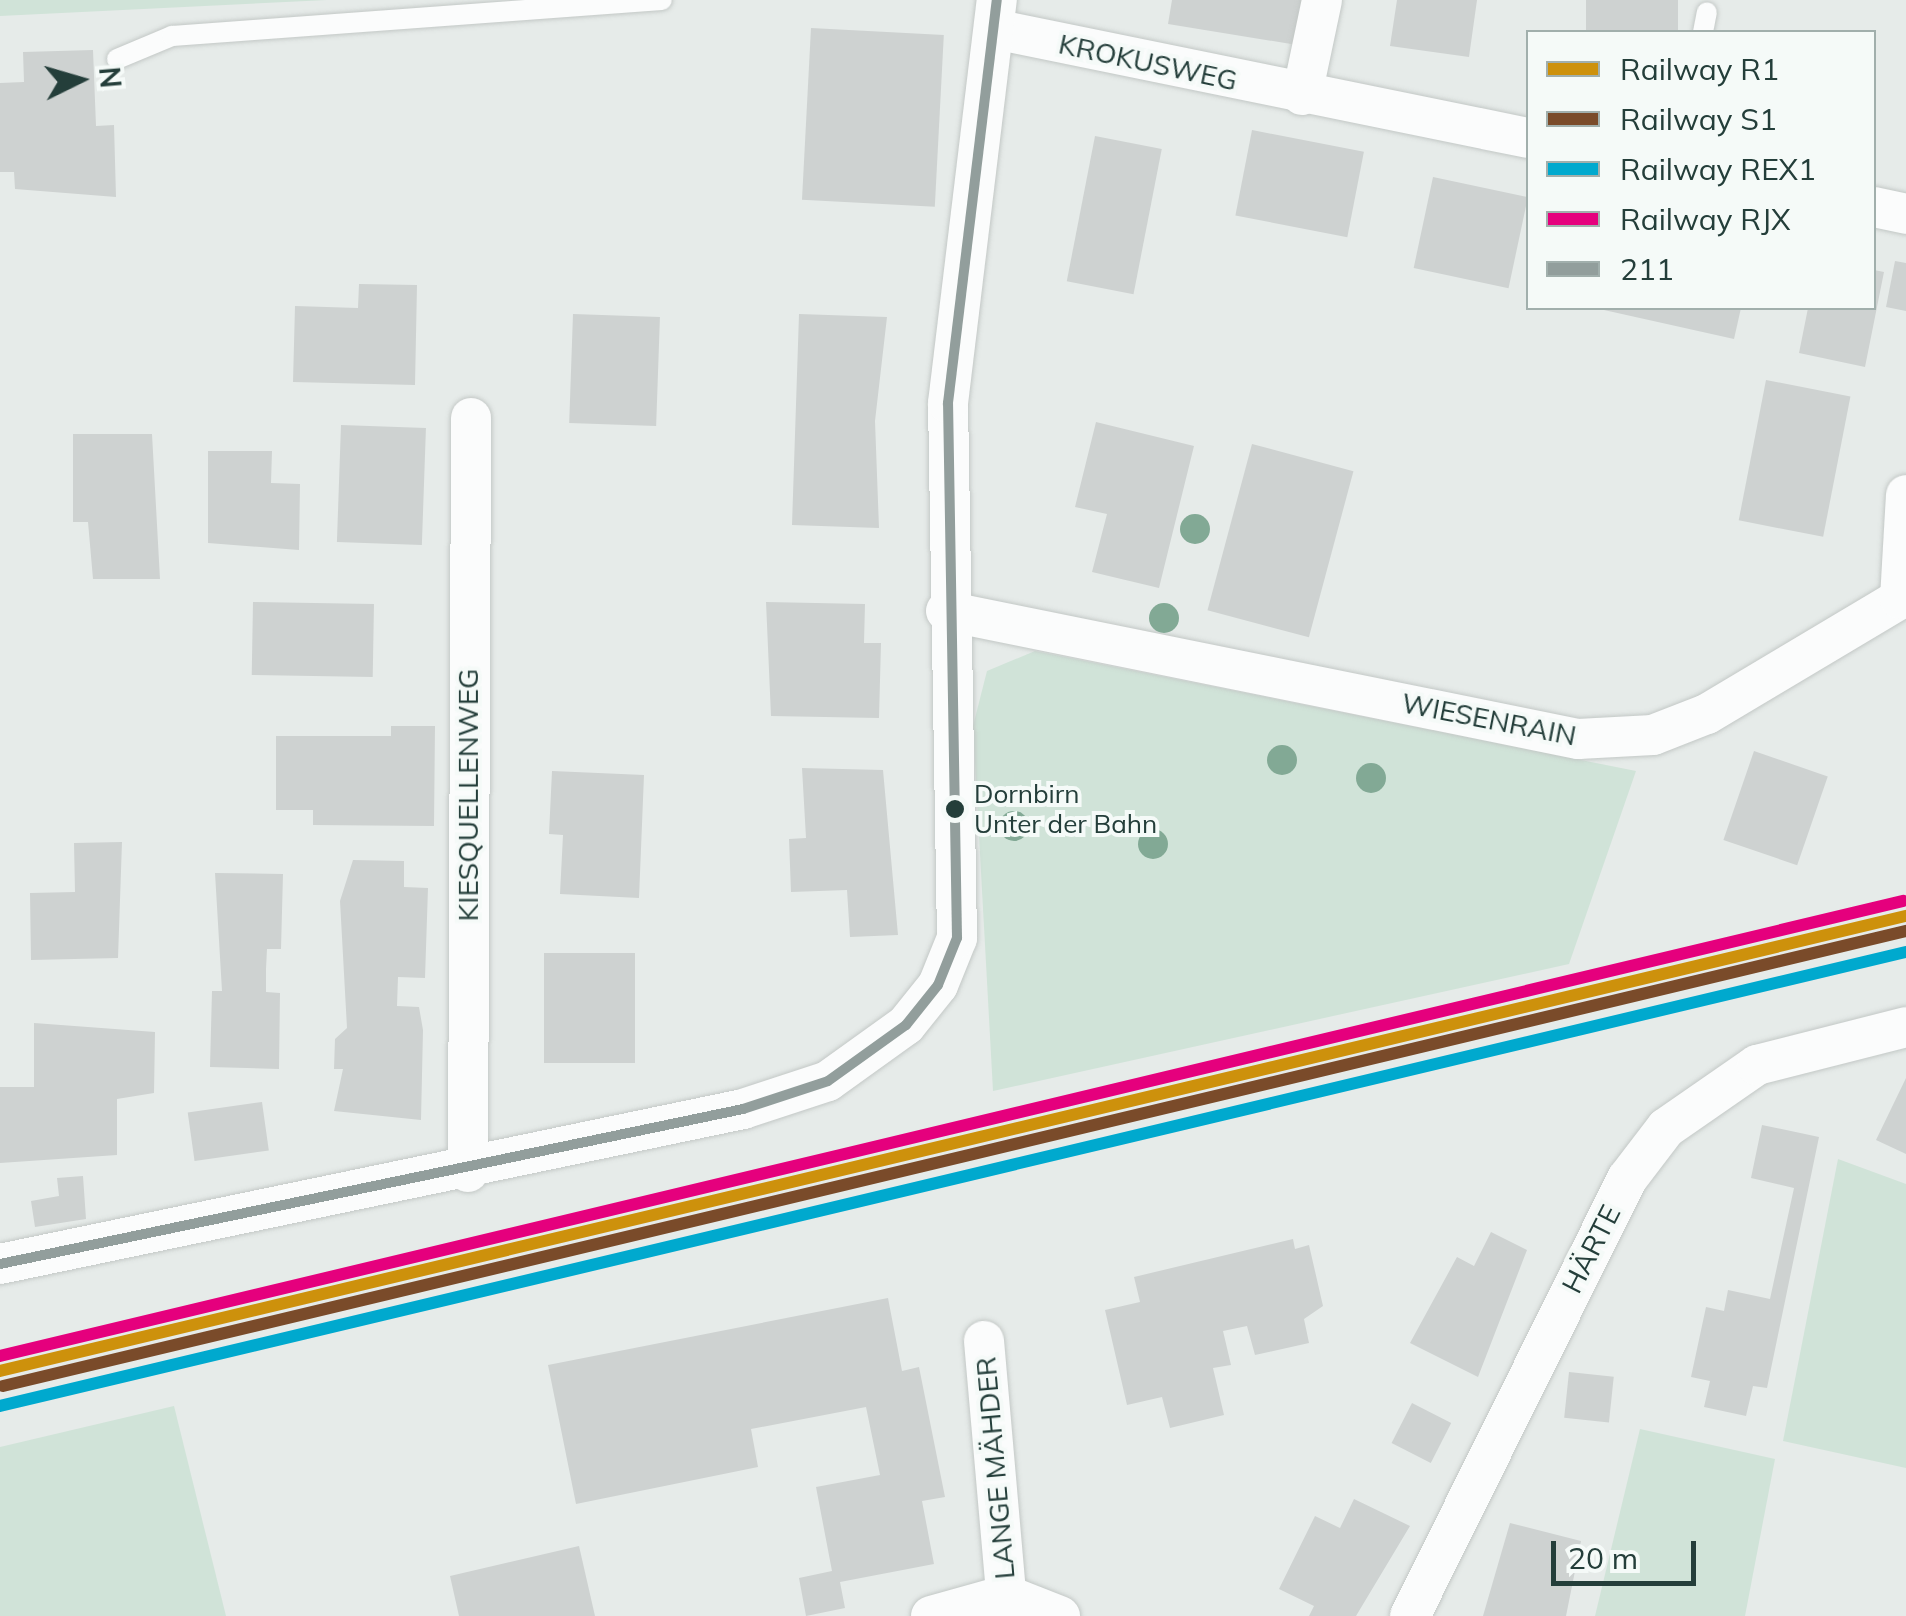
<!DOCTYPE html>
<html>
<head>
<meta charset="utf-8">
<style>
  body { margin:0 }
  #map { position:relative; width:1906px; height:1616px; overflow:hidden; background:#e6ebe9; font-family:Mulish,sans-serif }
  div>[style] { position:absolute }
  .green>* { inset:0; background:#d0e3d8 }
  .building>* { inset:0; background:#ced2d1; transform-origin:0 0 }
  .roads { filter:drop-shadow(0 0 2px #c3c8c6) drop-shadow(0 0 2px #c3c8c6) }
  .service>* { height:20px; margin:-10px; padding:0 10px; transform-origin:10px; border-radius:10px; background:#fbfcfc }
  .minor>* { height:40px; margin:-20px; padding:0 20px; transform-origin:20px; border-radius:20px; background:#fbfcfc }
  .bus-1>* { height:10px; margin:-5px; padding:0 5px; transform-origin:5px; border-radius:5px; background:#929e9c }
  .rail-1>* { height:12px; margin:-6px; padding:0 6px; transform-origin:6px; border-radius:6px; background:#cd910c }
  .rail-2>* { height:12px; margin:-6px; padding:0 6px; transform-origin:6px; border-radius:6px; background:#7a4b2a }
  .rail-3>* { height:12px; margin:-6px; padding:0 6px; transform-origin:6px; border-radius:6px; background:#00a9ce }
  .rail-4>* { height:12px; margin:-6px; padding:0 6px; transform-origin:6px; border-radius:6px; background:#e5007d }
  .trees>* { width:30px; height:30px; margin:-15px; border-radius:50%; background:#82a995 }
  .dots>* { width:28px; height:28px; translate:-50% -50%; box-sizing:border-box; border:5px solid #f5faf8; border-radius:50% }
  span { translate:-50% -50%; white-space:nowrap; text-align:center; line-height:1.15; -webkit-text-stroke:8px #f5faf8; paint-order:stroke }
  .bus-label { font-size:26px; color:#243e3a }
  .left { translate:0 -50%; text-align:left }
  .street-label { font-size:28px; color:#243e3a }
  .legend { position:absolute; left:1526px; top:30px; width:350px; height:280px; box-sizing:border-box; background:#f5faf8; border:2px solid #a1afac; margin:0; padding:12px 18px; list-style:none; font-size:30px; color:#243e3a }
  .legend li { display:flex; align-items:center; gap:20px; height:50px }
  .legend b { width:50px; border:2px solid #a1afac }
  .north { position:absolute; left:30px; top:30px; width:100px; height:100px; -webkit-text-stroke:8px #f5faf8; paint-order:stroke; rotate:85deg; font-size:28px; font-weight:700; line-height:40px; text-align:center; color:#243e3a }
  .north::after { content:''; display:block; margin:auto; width:35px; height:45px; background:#243e3a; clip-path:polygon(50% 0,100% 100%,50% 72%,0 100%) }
  .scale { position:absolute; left:1551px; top:1541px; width:145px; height:45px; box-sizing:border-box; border:5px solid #243e3a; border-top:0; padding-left:12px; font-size:30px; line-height:35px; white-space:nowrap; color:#243e3a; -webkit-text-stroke:8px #f5faf8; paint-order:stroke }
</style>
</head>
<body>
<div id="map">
  <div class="green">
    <div style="clip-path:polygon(0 0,327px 0,0 16px)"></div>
    <div style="clip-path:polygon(1035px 651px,1636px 771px,1569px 964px,993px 1091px,973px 726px,987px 671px)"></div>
    <div style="clip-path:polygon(1838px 1159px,1906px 1184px,1906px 1468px,1783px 1441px)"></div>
    <div style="clip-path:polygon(174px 1406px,226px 1616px,0 1616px,0 1447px)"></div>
    <div style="clip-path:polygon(1640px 1429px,1775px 1459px,1745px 1616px,1595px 1616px)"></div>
  </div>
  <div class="building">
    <div style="clip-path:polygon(1172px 0,1304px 0,1297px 45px,1168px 24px)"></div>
    <div style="clip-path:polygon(1397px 0,1477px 0,1469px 57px,1390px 46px)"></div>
    <div style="left:1586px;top:0;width:92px;height:33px"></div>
    <div style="left:811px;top:28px;width:133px;height:172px;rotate:3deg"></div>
    <div style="clip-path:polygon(93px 50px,96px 126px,114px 125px,116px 197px,15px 189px,14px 172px,0 172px,0 83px,24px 82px,23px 52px)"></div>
    <div style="left:1252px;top:130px;width:114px;height:87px;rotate:11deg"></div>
    <div style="left:1095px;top:136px;width:68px;height:148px;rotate:11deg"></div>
    <div style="left:1433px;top:177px;width:97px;height:93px;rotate:12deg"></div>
    <div style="clip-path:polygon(1895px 261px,1906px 263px,1906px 311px,1886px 307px)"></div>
    <div style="clip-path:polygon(1874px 270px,1884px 272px,1865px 367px,1799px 353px,1808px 308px,1874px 308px)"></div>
    <div style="clip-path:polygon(359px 284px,417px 285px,415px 385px,293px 382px,295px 306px,358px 308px)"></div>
    <div style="clip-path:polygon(1595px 308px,1741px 308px,1734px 339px)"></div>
    <div style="left:573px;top:314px;width:87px;height:109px;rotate:2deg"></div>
    <div style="clip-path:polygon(799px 314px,887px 317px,875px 421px,879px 528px,792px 525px)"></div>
    <div style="left:1766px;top:380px;width:86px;height:143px;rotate:11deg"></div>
    <div style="clip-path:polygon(1096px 422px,1194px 446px,1159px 588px,1092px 572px,1107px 514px,1075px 507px)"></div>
    <div style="left:341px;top:425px;width:85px;height:117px;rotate:2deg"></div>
    <div style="clip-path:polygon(73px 434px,152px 434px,160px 579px,93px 579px,88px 522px,73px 522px)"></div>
    <div style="left:1252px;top:444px;width:105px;height:172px;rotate:15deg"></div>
    <div style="clip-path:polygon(208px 451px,272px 451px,271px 483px,300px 484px,299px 550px,208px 543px)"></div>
    <div style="left:253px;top:602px;width:121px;height:73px;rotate:1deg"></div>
    <div style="clip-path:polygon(766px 602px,865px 604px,864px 643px,881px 643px,879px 718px,771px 716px)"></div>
    <div style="clip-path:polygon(391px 726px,435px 726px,434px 826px,313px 825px,313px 810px,276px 810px,276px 736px,391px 736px)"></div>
    <div style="left:1754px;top:751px;width:78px;height:94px;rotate:19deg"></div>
    <div style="clip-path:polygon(802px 768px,883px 770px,898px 935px,850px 937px,847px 890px,791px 892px,789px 839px,806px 838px)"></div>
    <div style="clip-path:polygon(552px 771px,644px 775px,639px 898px,560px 894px,563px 835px,549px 834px)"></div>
    <div style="clip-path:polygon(122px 842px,118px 958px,31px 960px,30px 893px,75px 892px,74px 843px)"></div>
    <div style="clip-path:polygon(353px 860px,404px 861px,404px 887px,428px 888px,425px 978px,398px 977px,397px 1006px,419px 1007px,423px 1030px,421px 1120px,334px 1111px,343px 1069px,334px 1069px,335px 1039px,347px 1028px,340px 901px)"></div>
    <div style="clip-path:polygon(215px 873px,283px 874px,281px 949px,267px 949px,266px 969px,266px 992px,280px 993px,279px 1069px,210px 1067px,212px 991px,222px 991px)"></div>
    <div style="left:544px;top:953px;width:91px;height:110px"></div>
    <div style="clip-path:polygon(34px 1023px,155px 1032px,154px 1093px,117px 1099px,117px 1155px,0 1163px,0 1087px,34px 1087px)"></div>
    <div style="clip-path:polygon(1906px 1078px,1906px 1154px,1876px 1140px)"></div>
    <div style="left:262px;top:1102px;width:49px;height:75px;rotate:82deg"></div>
    <div style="clip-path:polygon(1762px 1125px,1819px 1137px,1767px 1388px,1753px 1386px,1746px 1416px,1704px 1407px,1710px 1381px,1691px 1377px,1706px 1307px,1724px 1311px,1728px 1290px,1770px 1299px,1794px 1188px,1751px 1178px)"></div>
    <div style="clip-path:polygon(83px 1176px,86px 1219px,35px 1227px,31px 1201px,59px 1196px,57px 1178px)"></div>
    <div style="clip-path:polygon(1491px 1232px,1527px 1250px,1478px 1377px,1410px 1343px,1457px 1257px,1474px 1266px)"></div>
    <div style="clip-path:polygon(1293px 1239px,1295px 1249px,1309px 1245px,1323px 1306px,1304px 1319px,1309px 1343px,1255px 1355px,1247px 1326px,1223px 1331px,1231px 1365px,1213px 1368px,1224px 1415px,1170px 1428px,1162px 1397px,1127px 1405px,1105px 1310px,1140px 1302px,1134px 1277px)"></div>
    <div style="clip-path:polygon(888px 1298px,902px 1371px,919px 1367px,945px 1497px,922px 1501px,934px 1564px,840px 1582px,845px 1608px,806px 1616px,799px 1578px,832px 1571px,816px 1487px,880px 1475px,866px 1407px,751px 1429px,758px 1467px,576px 1504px,548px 1365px)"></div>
    <div style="left:1569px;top:1372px;width:45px;height:46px;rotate:6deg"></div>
    <div style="left:1412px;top:1403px;width:44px;height:45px;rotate:27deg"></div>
    <div style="clip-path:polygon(1354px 1499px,1410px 1526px,1356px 1616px,1309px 1616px,1314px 1606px,1279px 1589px,1315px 1516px,1340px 1528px)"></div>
    <div style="clip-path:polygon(1510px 1523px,1581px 1541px,1566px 1616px,1483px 1616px)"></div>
    <div style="clip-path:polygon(579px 1546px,595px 1616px,459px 1616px,450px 1576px)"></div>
  </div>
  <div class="roads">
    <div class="service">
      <div style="left:1703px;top:32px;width:20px;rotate:-79deg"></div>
      <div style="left:117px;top:59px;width:60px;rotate:-22.7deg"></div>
      <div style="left:172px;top:36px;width:491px;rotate:-4.2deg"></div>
    </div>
    <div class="minor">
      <div style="left:994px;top:29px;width:545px;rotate:11.54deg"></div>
      <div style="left:1302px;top:95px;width:97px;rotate:-78.1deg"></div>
      <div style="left:1874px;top:207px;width:33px;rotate:12deg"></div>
      <div style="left:946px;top:611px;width:645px;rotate:11.45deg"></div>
      <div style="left:1578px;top:739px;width:75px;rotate:-3.1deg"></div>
      <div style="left:1653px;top:735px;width:58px;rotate:-21.3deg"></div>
      <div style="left:1707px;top:714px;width:225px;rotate:-30.8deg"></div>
      <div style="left:1900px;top:599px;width:104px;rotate:-86.7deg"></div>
      <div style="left:468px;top:1172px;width:754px;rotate:-89.77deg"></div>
      <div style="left:0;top:1264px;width:759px;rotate:-11.78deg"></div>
      <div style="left:743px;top:1109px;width:89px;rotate:-18.2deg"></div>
      <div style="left:828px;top:1081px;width:96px;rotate:-35.7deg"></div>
      <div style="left:906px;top:1025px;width:51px;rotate:-51.3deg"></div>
      <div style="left:938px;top:985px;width:51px;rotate:-68deg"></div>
      <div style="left:957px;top:938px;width:535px;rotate:-90.96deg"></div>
      <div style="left:948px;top:403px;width:406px;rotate:-83.1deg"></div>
      <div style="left:984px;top:1341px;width:255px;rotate:85deg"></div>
      <div style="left:931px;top:1616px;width:78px;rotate:-15.6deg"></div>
      <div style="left:1006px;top:1595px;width:58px;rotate:21.3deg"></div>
      <div style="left:1410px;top:1616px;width:488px;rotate:-63.6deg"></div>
      <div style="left:1627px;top:1179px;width:64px;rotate:-52.6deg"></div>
      <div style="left:1666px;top:1128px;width:111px;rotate:-34.7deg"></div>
      <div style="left:1757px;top:1065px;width:154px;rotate:-14.3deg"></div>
    </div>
  </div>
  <div class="bus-1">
    <div style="left:0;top:1264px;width:759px;rotate:-11.78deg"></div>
    <div style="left:743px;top:1109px;width:89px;rotate:-18.2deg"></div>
    <div style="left:828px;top:1081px;width:96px;rotate:-35.7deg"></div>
    <div style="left:906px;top:1025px;width:51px;rotate:-51.3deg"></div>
    <div style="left:938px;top:985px;width:51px;rotate:-68deg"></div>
    <div style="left:957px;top:938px;width:535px;rotate:-90.96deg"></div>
    <div style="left:948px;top:403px;width:406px;rotate:-83.1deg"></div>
  </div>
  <div class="rail-1">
    <div style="left:0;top:1371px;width:1960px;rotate:-13.43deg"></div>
  </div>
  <div class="rail-2">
    <div style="left:3px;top:1386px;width:1957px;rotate:-13.45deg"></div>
  </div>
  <div class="rail-3">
    <div style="left:0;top:1406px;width:1959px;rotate:-13.4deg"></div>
  </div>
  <div class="rail-4">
    <div style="left:0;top:1356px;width:1957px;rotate:-13.45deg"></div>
  </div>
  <div class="trees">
    <div style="left:1195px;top:529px"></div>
    <div style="left:1164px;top:618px"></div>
    <div style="left:1282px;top:760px"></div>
    <div style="left:1371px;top:778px"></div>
    <div style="left:1014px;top:826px"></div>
    <div style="left:1153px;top:844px"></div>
  </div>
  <div class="dots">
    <div style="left:955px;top:809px;background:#243e3a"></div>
  </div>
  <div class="bus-label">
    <span class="left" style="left:974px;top:809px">Dornbirn<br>Unter der Bahn</span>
  </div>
  <div class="street-label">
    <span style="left:1148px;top:62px;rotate:12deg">KROKUSWEG</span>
    <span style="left:1489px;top:719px;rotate:11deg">WIESENRAIN</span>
    <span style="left:468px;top:795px;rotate:-90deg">KIESQUELLENWEG</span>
    <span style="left:1591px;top:1249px;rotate:-63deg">HÄRTE</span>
    <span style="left:995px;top:1468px;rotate:-95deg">LANGE MÄHDER</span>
  </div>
  <ul class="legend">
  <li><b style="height:12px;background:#cd910c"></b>Railway R1</li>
  <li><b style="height:12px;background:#7a4b2a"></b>Railway S1</li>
  <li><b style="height:12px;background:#00a9ce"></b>Railway REX1</li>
  <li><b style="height:12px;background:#e5007d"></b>Railway RJX</li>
  <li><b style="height:12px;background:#929e9c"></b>211</li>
  </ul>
  <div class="north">N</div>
  <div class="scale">20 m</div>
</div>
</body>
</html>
